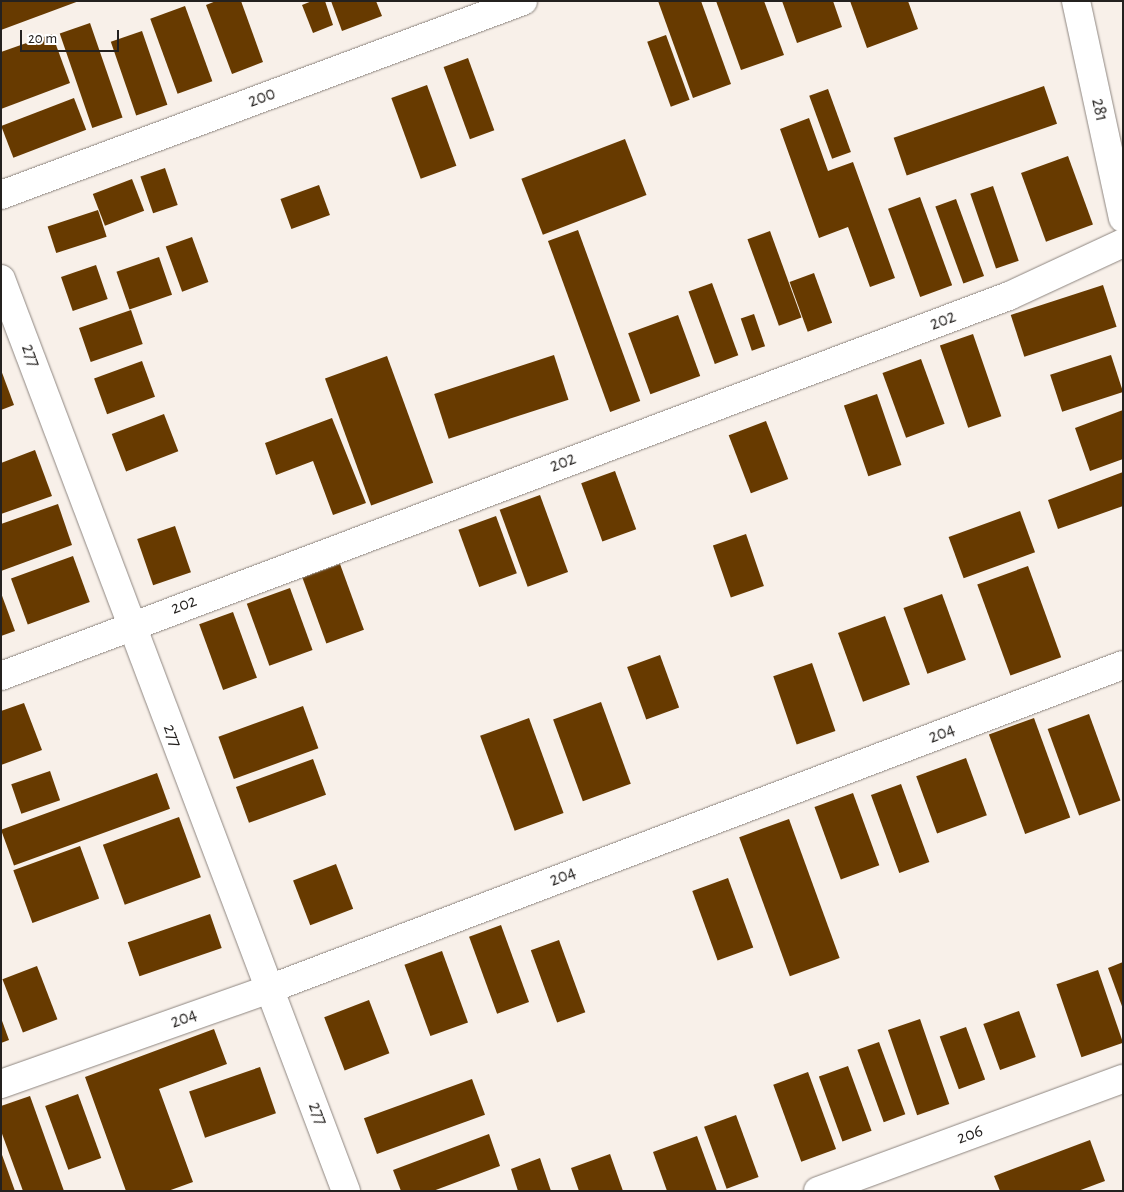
<!DOCTYPE html>
<html>
<head>
<meta charset="utf-8">
<style>
  body { margin:0 }
  #map { position:relative; width:1124px; height:1192px; overflow:hidden; background:#f8f0e9; font-family:"Alegreya Sans",sans-serif }
  div>[style] { position:absolute }
  .building>* { inset:0; background:#673a00; transform-origin:0 0 }
  .roads { filter:drop-shadow(0 0 1px #8e8680) drop-shadow(0 0 1px #8e8680) }
  .minor>* { height:28px; margin:-14px; padding:0 14px; transform-origin:14px; border-radius:14px; background:#fff }
  span { translate:-50% -50%; white-space:nowrap; text-align:center; line-height:1.15; -webkit-text-stroke:5px #fff; paint-order:stroke }
  .street-label { font-size:18px; color:#24211f }
  .frame { position:absolute; inset:0; border:2px solid #24211f; pointer-events:none }
  .scale { position:absolute; left:20px; top:30px; width:99px; height:22px; box-sizing:border-box; border:2px solid #24211f; border-top:0; padding-left:6px; font-size:15px; line-height:18px; white-space:nowrap; color:#24211f; -webkit-text-stroke:4px #fff; paint-order:stroke }
</style>
</head>
<body>
<div id="map">
  <div class="building">
    <div style="clip-path:polygon(1px 1px,79px 1px,1px 30px)"></div>
    <div style="clip-path:polygon(216px 1px,241px 1px,263px 62px,232px 74px,206px 5px)"></div>
    <div style="clip-path:polygon(312px 1px,325px 1px,333px 25px,313px 33px,302px 5px)"></div>
    <div style="clip-path:polygon(331px 1px,376px 1px,382px 16px,342px 31px)"></div>
    <div style="clip-path:polygon(658px 1px,701px 1px,731px 84px,693px 98px)"></div>
    <div style="clip-path:polygon(716px 1px,764px 1px,784px 55px,741px 70px)"></div>
    <div style="clip-path:polygon(782px 1px,833px 1px,842px 27px,797px 43px)"></div>
    <div style="clip-path:polygon(850px 1px,908px 1px,918px 29px,867px 48px)"></div>
    <div style="left:185px;top:6px;width:80px;height:37px;rotate:70deg"></div>
    <div style="left:90px;top:23px;width:100px;height:32px;rotate:71deg"></div>
    <div style="left:142px;top:31px;width:78px;height:33px;rotate:71deg"></div>
    <div style="clip-path:polygon(52px 34px,70px 83px,1px 109px,1px 52px)"></div>
    <div style="left:666px;top:35px;width:69px;height:20px;rotate:70deg"></div>
    <div style="left:468px;top:58px;width:77px;height:26px;rotate:70deg"></div>
    <div style="left:427px;top:85px;width:86px;height:38px;rotate:70deg"></div>
    <div style="left:1044px;top:86px;width:40px;height:159px;rotate:71deg"></div>
    <div style="left:828px;top:89px;width:67px;height:20px;rotate:70deg"></div>
    <div style="left:74px;top:98px;width:34px;height:78px;rotate:69deg"></div>
    <div style="clip-path:polygon(809px 118px,828px 171px,853px 162px,895px 278px,870px 287px,848px 227px,819px 238px,780px 129px)"></div>
    <div style="left:625px;top:139px;width:60px;height:111px;rotate:69deg"></div>
    <div style="left:1068px;top:156px;width:73px;height:50px;rotate:70deg"></div>
    <div style="left:165px;top:168px;width:39px;height:26px;rotate:71deg"></div>
    <div style="left:132px;top:179px;width:34px;height:42px;rotate:69deg"></div>
    <div style="left:319px;top:185px;width:32px;height:41px;rotate:70deg"></div>
    <div style="left:993px;top:186px;width:79px;height:24px;rotate:71deg"></div>
    <div style="left:920px;top:197px;width:94px;height:34px;rotate:70deg"></div>
    <div style="left:956px;top:199px;width:82px;height:22px;rotate:70deg"></div>
    <div style="left:98px;top:210px;width:28px;height:53px;rotate:72deg"></div>
    <div style="left:578px;top:230px;width:182px;height:32px;rotate:70deg"></div>
    <div style="left:770px;top:231px;width:92px;height:24px;rotate:70deg"></div>
    <div style="left:192px;top:237px;width:48px;height:28px;rotate:70deg"></div>
    <div style="left:159px;top:257px;width:40px;height:45px;rotate:71deg"></div>
    <div style="left:96px;top:265px;width:36px;height:37px;rotate:71deg"></div>
    <div style="left:814px;top:273px;width:53px;height:26px;rotate:70deg"></div>
    <div style="left:712px;top:283px;width:77px;height:25px;rotate:70deg"></div>
    <div style="left:1103px;top:285px;width:44px;height:97px;rotate:72deg"></div>
    <div style="left:131px;top:310px;width:36px;height:55px;rotate:71deg"></div>
    <div style="left:754px;top:314px;width:34px;height:14px;rotate:71deg"></div>
    <div style="left:678px;top:315px;width:65px;height:53px;rotate:70deg"></div>
    <div style="left:973px;top:334px;width:87px;height:35px;rotate:71deg"></div>
    <div style="left:554px;top:355px;width:47px;height:126px;rotate:72deg"></div>
    <div style="left:1111px;top:355px;width:39px;height:64px;rotate:72deg"></div>
    <div style="left:387px;top:356px;width:135px;height:66px;rotate:70deg"></div>
    <div style="left:921px;top:359px;width:69px;height:41px;rotate:70deg"></div>
    <div style="left:142px;top:361px;width:38px;height:51px;rotate:70deg"></div>
    <div style="clip-path:polygon(1px 370px,14px 405px,1px 410px)"></div>
    <div style="left:877px;top:394px;width:75px;height:35px;rotate:71deg"></div>
    <div style="clip-path:polygon(1123px 410px,1123px 459px,1090px 471px,1075px 428px)"></div>
    <div style="left:164px;top:414px;width:40px;height:56px;rotate:69deg"></div>
    <div style="clip-path:polygon(332px 418px,366px 503px,333px 515px,313px 461px,276px 475px,265px 443px)"></div>
    <div style="left:766px;top:421px;width:62px;height:40px;rotate:69deg"></div>
    <div style="clip-path:polygon(35px 450px,52px 496px,1px 514px,1px 463px)"></div>
    <div style="left:615px;top:471px;width:62px;height:36px;rotate:70deg"></div>
    <div style="clip-path:polygon(1123px 472px,1123px 506px,1058px 529px,1048px 500px)"></div>
    <div style="left:540px;top:495px;width:82px;height:43px;rotate:70deg"></div>
    <div style="clip-path:polygon(58px 504px,72px 545px,1px 571px,1px 524px)"></div>
    <div style="left:1020px;top:511px;width:44px;height:76px;rotate:70deg"></div>
    <div style="left:496px;top:516px;width:61px;height:40px;rotate:70deg"></div>
    <div style="left:175px;top:526px;width:49px;height:40px;rotate:71deg"></div>
    <div style="left:746px;top:534px;width:55px;height:35px;rotate:71deg"></div>
    <div style="left:73px;top:556px;width:49px;height:66px;rotate:70deg"></div>
    <div style="left:340px;top:564px;width:70px;height:40px;rotate:70deg"></div>
    <div style="left:1028px;top:566px;width:97px;height:54px;rotate:70deg"></div>
    <div style="left:290px;top:588px;width:66px;height:46px;rotate:70deg"></div>
    <div style="clip-path:polygon(1px 593px,15px 631px,1px 636px)"></div>
    <div style="left:942px;top:594px;width:70px;height:41px;rotate:70deg"></div>
    <div style="left:233px;top:612px;width:70px;height:36px;rotate:70deg"></div>
    <div style="left:885px;top:616px;width:73px;height:50px;rotate:70deg"></div>
    <div style="left:660px;top:655px;width:56px;height:35px;rotate:70deg"></div>
    <div style="left:812px;top:663px;width:72px;height:41px;rotate:71deg"></div>
    <div style="left:601px;top:702px;width:87px;height:51px;rotate:70deg"></div>
    <div style="clip-path:polygon(24px 703px,42px 750px,1px 765px,1px 711px)"></div>
    <div style="left:303px;top:706px;width:45px;height:90px;rotate:70deg"></div>
    <div style="left:1089px;top:714px;width:92px;height:44px;rotate:70deg"></div>
    <div style="left:529px;top:718px;width:101px;height:52px;rotate:70deg"></div>
    <div style="left:1034px;top:718px;width:106px;height:48px;rotate:70deg"></div>
    <div style="left:966px;top:758px;width:61px;height:53px;rotate:70deg"></div>
    <div style="left:313px;top:759px;width:38px;height:82px;rotate:70deg"></div>
    <div style="left:50px;top:771px;width:31px;height:41px;rotate:71deg"></div>
    <div style="left:157px;top:773px;width:38px;height:166px;rotate:70deg"></div>
    <div style="left:901px;top:784px;width:83px;height:32px;rotate:70deg"></div>
    <div style="left:853px;top:793px;width:77px;height:41px;rotate:70deg"></div>
    <div style="left:179px;top:817px;width:64px;height:81px;rotate:70deg"></div>
    <div style="left:789px;top:819px;width:148px;height:53px;rotate:70deg"></div>
    <div style="left:80px;top:846px;width:56px;height:71px;rotate:70deg"></div>
    <div style="left:336px;top:864px;width:48px;height:46px;rotate:69deg"></div>
    <div style="left:728px;top:878px;width:74px;height:38px;rotate:70deg"></div>
    <div style="left:210px;top:914px;width:36px;height:87px;rotate:71deg"></div>
    <div style="left:501px;top:925px;width:82px;height:34px;rotate:70deg"></div>
    <div style="left:559px;top:940px;width:77px;height:30px;rotate:70deg"></div>
    <div style="left:442px;top:951px;width:76px;height:40px;rotate:70deg"></div>
    <div style="clip-path:polygon(1123px 962px,1123px 1009px,1108px 968px)"></div>
    <div style="left:37px;top:966px;width:57px;height:37px;rotate:69deg"></div>
    <div style="left:1098px;top:970px;width:77px;height:44px;rotate:71deg"></div>
    <div style="left:369px;top:1000px;width:57px;height:48px;rotate:69deg"></div>
    <div style="left:1019px;top:1011px;width:49px;height:38px;rotate:70deg"></div>
    <div style="clip-path:polygon(1px 1018px,9px 1040px,1px 1043px)"></div>
    <div style="left:920px;top:1019px;width:90px;height:34px;rotate:71deg"></div>
    <div style="left:966px;top:1027px;width:56px;height:28px;rotate:70deg"></div>
    <div style="clip-path:polygon(214px 1029px,227px 1064px,159px 1089px,193px 1182px,168px 1191px,126px 1191px,85px 1077px)"></div>
    <div style="left:879px;top:1042px;width:77px;height:23px;rotate:70deg"></div>
    <div style="left:848px;top:1066px;width:69px;height:31px;rotate:70deg"></div>
    <div style="left:260px;top:1067px;width:49px;height:75px;rotate:71deg"></div>
    <div style="left:808px;top:1072px;width:82px;height:37px;rotate:70deg"></div>
    <div style="left:472px;top:1079px;width:38px;height:115px;rotate:70deg"></div>
    <div style="left:78px;top:1094px;width:68px;height:35px;rotate:70deg"></div>
    <div style="clip-path:polygon(30px 1096px,64px 1191px,23px 1191px,1px 1131px,1px 1106px)"></div>
    <div style="left:736px;top:1115px;width:66px;height:34px;rotate:70deg"></div>
    <div style="clip-path:polygon(489px 1134px,500px 1166px,433px 1191px,401px 1191px,393px 1170px)"></div>
    <div style="clip-path:polygon(697px 1136px,717px 1191px,667px 1191px,653px 1152px)"></div>
    <div style="clip-path:polygon(1090px 1140px,1105px 1181px,1078px 1191px,1000px 1191px,994px 1176px)"></div>
    <div style="clip-path:polygon(1px 1152px,15px 1191px,1px 1191px)"></div>
    <div style="clip-path:polygon(610px 1154px,623px 1191px,579px 1191px,571px 1168px)"></div>
    <div style="clip-path:polygon(540px 1158px,551px 1191px,518px 1191px,511px 1169px)"></div>
  </div>
  <div class="roads">
    <div class="minor">
      <div style="left:1076px;top:1px;width:222px;rotate:77.8deg"></div>
      <div style="left:1px;top:195px;width:557px;rotate:-20.39deg"></div>
      <div style="left:1px;top:279px;width:975px;rotate:69.28deg"></div>
      <div style="left:1px;top:676px;width:1077px;rotate:-20.66deg"></div>
      <div style="left:1009px;top:296px;width:126px;rotate:-24.9deg"></div>
      <div style="left:1px;top:1084px;width:284px;rotate:-19.5deg"></div>
      <div style="left:269px;top:989px;width:913px;rotate:-20.78deg"></div>
      <div style="left:818px;top:1191px;width:325px;rotate:-20.2deg"></div>
    </div>
  </div>
  <div class="street-label">
    <span style="left:262px;top:98px;rotate:-20deg">200</span>
    <span style="left:1099px;top:110px;rotate:78deg">281</span>
    <span style="left:943px;top:321px;rotate:-21deg">202</span>
    <span style="left:30px;top:356px;rotate:70deg">277</span>
    <span style="left:563px;top:463px;rotate:-21deg">202</span>
    <span style="left:184px;top:605px;rotate:-21deg">202</span>
    <span style="left:942px;top:734px;rotate:-21deg">204</span>
    <span style="left:172px;top:736px;rotate:69deg">277</span>
    <span style="left:563px;top:877px;rotate:-21deg">204</span>
    <span style="left:184px;top:1019px;rotate:-20deg">204</span>
    <span style="left:317px;top:1114px;rotate:69deg">277</span>
    <span style="left:970px;top:1135px;rotate:-20deg">206</span>
  </div>
  <div class="frame"></div>
  <div class="scale">20 m</div>
</div>
</body>
</html>
